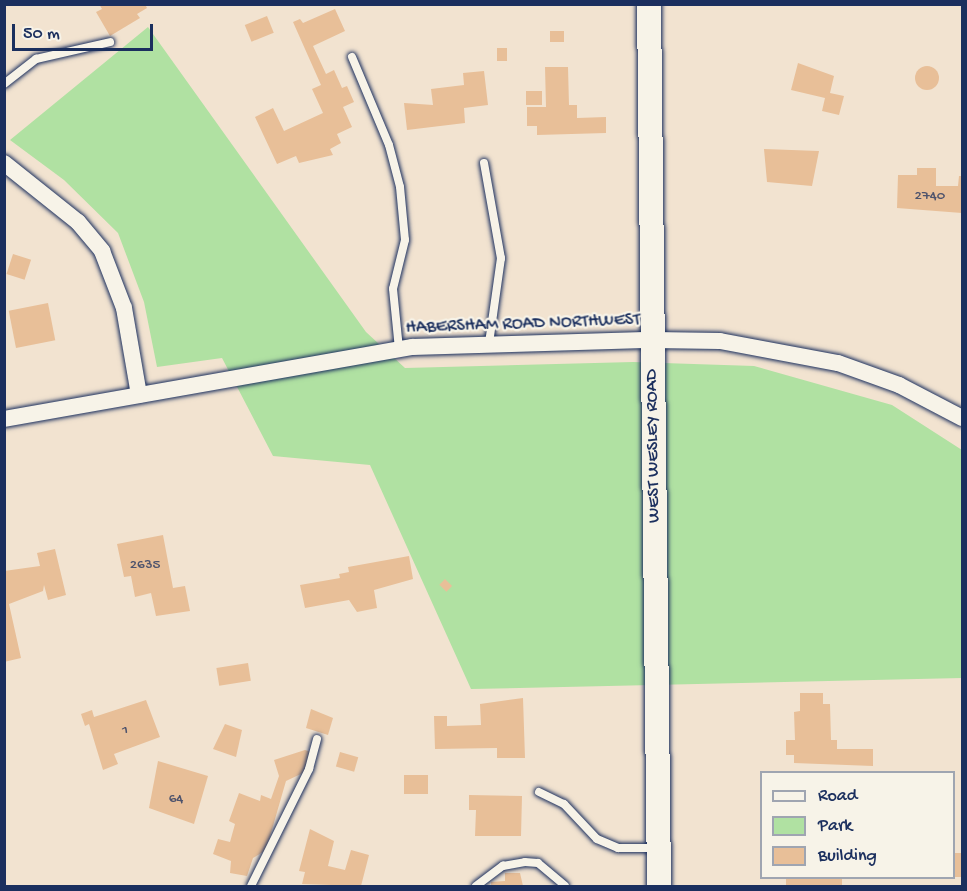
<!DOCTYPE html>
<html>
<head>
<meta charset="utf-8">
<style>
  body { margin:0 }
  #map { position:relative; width:967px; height:891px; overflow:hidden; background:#f2e3d0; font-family:"Gochi Hand",sans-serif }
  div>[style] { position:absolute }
  .green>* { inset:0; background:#b0e1a2 }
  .building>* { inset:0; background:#e8bf98; transform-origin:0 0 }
  .round { border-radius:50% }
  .roads { filter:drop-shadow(0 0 2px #1b2f5e) drop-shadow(0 0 2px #1b2f5e) }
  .lane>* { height:8px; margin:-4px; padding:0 4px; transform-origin:4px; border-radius:4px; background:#f7f3e8 }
  .street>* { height:16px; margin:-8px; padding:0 8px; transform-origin:8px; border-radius:8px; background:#f7f3e8 }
  .secondary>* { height:24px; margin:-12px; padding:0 12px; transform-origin:12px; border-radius:12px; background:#f7f3e8 }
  span { translate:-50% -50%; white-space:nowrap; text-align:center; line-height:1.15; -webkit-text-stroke:4.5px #f7f3e8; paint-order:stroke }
  .number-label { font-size:15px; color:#4e536c }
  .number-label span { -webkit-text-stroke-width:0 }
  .street-label { font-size:18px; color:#1b2f5e }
  .frame { position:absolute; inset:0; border:6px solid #1b2f5e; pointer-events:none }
  .legend { position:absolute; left:760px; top:771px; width:195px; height:108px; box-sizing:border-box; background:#f7f3e8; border:2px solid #9fa5b1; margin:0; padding:8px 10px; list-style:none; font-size:18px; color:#1b2f5e }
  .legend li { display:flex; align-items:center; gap:12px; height:30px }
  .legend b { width:30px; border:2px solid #9fa5b1 }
  .scale { position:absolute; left:12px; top:24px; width:141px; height:27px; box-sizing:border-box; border:3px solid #1b2f5e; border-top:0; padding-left:8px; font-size:18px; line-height:21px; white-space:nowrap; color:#1b2f5e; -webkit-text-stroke:4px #f7f3e8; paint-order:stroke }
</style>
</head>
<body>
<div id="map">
  <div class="green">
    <div style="clip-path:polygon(148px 27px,366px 332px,405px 368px,633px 362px,754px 366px,892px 405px,962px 450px,962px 678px,471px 689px,370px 465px,273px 456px,222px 358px,157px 367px,144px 302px,118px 233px,64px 180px,10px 140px)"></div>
  </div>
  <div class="building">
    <div style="clip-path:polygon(99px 4px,145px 4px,147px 8px,137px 14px,140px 18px,110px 36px,96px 12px,102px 9px)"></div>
    <div style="clip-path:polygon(335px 9px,345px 31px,313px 46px,326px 74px,334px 70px,342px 88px,347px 86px,354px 102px,343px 107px,352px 127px,337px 134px,341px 143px,330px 149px,333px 155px,299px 163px,296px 156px,277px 164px,255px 117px,273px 108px,284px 131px,323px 113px,312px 89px,321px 85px,293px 22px,300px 19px,303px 23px)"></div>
    <div style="left:267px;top:16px;width:18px;height:24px;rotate:68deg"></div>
    <div style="left:550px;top:31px;width:14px;height:11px"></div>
    <div style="left:497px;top:48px;width:10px;height:13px"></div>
    <div style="clip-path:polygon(798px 63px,834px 76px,830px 93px,844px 96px,839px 115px,822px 111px,825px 98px,791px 90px)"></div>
    <div class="round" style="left:915px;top:66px;width:24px;height:24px"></div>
    <div style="clip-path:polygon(545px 67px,568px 67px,569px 105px,577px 105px,577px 118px,606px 117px,606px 133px,537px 135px,537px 126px,527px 126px,527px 107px,546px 107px)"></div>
    <div style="clip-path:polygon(484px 71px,488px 105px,464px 108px,465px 123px,407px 130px,404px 103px,433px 105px,431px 89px,464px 85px,463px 73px)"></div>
    <div style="left:526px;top:91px;width:16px;height:14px"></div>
    <div style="clip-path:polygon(764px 149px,819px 151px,812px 186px,767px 182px)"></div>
    <div style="clip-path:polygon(917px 168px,936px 168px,936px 186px,958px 186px,959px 176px,962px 176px,962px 213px,897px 208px,898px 175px,917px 175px)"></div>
    <div style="left:13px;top:254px;width:19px;height:21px;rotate:18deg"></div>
    <div style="left:48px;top:303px;width:38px;height:40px;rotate:79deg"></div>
    <div style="clip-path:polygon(163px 535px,173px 588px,185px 586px,190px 611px,156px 616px,151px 593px,135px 597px,131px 576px,124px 577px,117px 544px)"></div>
    <div style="clip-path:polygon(55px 549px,66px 595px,48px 600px,44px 585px,43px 591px,9px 604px,21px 658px,4px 662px,4px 571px,40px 566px,37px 553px)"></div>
    <div style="clip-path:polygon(409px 556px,413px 579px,374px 590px,377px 608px,357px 612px,349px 600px,305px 608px,300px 585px,340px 578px,339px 574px,349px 572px,348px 567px)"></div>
    <div style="left:445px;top:579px;width:10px;height:8px;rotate:45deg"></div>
    <div style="left:248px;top:663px;width:18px;height:32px;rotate:81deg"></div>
    <div style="clip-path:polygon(800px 693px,823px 693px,823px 704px,830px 704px,831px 740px,837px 740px,837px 749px,873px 749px,873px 766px,794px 763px,794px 755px,786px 755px,786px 740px,795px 740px,794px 712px,800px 711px)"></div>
    <div style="clip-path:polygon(523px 698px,525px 758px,497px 758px,497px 748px,435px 749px,434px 716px,447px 716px,447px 726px,481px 725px,480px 704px)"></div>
    <div style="clip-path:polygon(146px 700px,160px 737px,114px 754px,118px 764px,103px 770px,89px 724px,85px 726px,81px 714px,92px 710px,94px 717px)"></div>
    <div style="clip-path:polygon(311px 709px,333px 718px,328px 735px,306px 728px)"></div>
    <div style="clip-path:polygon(225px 724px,242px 730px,236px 757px,213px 749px)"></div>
    <div style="clip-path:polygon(305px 750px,311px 752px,305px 772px,286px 781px,266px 850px,253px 858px,247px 876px,230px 873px,231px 861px,213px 854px,218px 839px,230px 842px,235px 824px,229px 821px,239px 793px,260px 801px,261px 795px,271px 799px,279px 776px,274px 760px)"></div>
    <div style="left:340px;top:752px;width:19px;height:15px;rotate:16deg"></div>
    <div style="clip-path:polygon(158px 761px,208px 776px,194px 824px,149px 808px)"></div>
    <div style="left:404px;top:775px;width:24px;height:19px"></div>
    <div style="clip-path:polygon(469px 795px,522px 796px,521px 836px,475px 836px,476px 810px,469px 810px)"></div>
    <div style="clip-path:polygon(310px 829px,334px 841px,328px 866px,345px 870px,351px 850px,369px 855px,361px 886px,302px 884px,305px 872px,299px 871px)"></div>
    <div style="left:954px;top:853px;width:8px;height:24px"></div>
    <div style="clip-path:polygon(505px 873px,520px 873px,523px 886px,491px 886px,491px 882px,505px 881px)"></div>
    <div style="left:786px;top:878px;width:56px;height:8px"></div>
  </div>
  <div class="roads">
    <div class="lane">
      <div style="left:352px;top:57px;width:95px;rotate:67.2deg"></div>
      <div style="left:389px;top:145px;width:43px;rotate:75.3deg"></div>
      <div style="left:400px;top:187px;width:53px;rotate:84.6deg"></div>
      <div style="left:405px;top:240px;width:50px;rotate:103.8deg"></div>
      <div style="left:393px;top:289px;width:60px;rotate:84.3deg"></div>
      <div style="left:4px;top:84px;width:41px;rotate:-38deg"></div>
      <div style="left:36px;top:59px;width:76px;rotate:-12.9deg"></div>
      <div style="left:484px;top:163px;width:97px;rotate:79.9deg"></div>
      <div style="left:501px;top:258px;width:86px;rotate:98deg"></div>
      <div style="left:539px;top:792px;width:28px;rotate:26deg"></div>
      <div style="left:564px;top:804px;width:48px;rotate:46.7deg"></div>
      <div style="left:597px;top:839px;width:23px;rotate:23deg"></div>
      <div style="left:618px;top:848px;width:37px"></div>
      <div style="left:251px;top:886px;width:131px;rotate:-63.6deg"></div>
      <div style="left:309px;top:769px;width:31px;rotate:-75deg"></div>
      <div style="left:476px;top:886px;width:34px;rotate:-37deg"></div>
      <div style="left:503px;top:866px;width:22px;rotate:-10deg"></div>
      <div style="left:525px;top:862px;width:13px;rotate:4deg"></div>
      <div style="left:538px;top:863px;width:35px;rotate:40deg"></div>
    </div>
    <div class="street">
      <div style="left:4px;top:163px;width:95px;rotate:38.6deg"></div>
      <div style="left:78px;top:222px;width:38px;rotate:50deg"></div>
      <div style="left:102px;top:251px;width:61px;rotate:68.9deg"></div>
      <div style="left:124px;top:308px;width:88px;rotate:80.2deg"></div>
      <div style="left:4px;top:419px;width:414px;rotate:-10deg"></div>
      <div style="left:412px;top:347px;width:241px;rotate:-1.7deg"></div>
      <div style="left:653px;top:340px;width:67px;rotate:0.9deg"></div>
      <div style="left:720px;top:341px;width:120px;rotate:10.6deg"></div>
      <div style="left:838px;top:363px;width:65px;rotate:19.8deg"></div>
      <div style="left:899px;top:385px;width:71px;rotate:27.6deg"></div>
    </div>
    <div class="secondary">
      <div style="left:649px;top:4px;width:882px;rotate:89.35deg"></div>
    </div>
  </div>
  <div class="number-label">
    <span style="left:930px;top:197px">2740</span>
    <span style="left:145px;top:566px">2635</span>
    <span style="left:125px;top:731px">1</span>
    <span style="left:176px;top:800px">64</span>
  </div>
  <div class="street-label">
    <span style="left:523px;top:325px;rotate:-2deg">HABERSHAM ROAD NORTHWEST</span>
    <span style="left:654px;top:446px;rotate:-91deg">WEST WESLEY ROAD</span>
  </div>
  <div class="frame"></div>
  <ul class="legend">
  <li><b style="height:8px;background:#f7f3e8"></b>Road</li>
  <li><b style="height:16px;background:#b0e1a2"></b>Park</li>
  <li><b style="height:16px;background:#e8bf98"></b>Building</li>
  </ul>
  <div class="scale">50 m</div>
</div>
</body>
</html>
